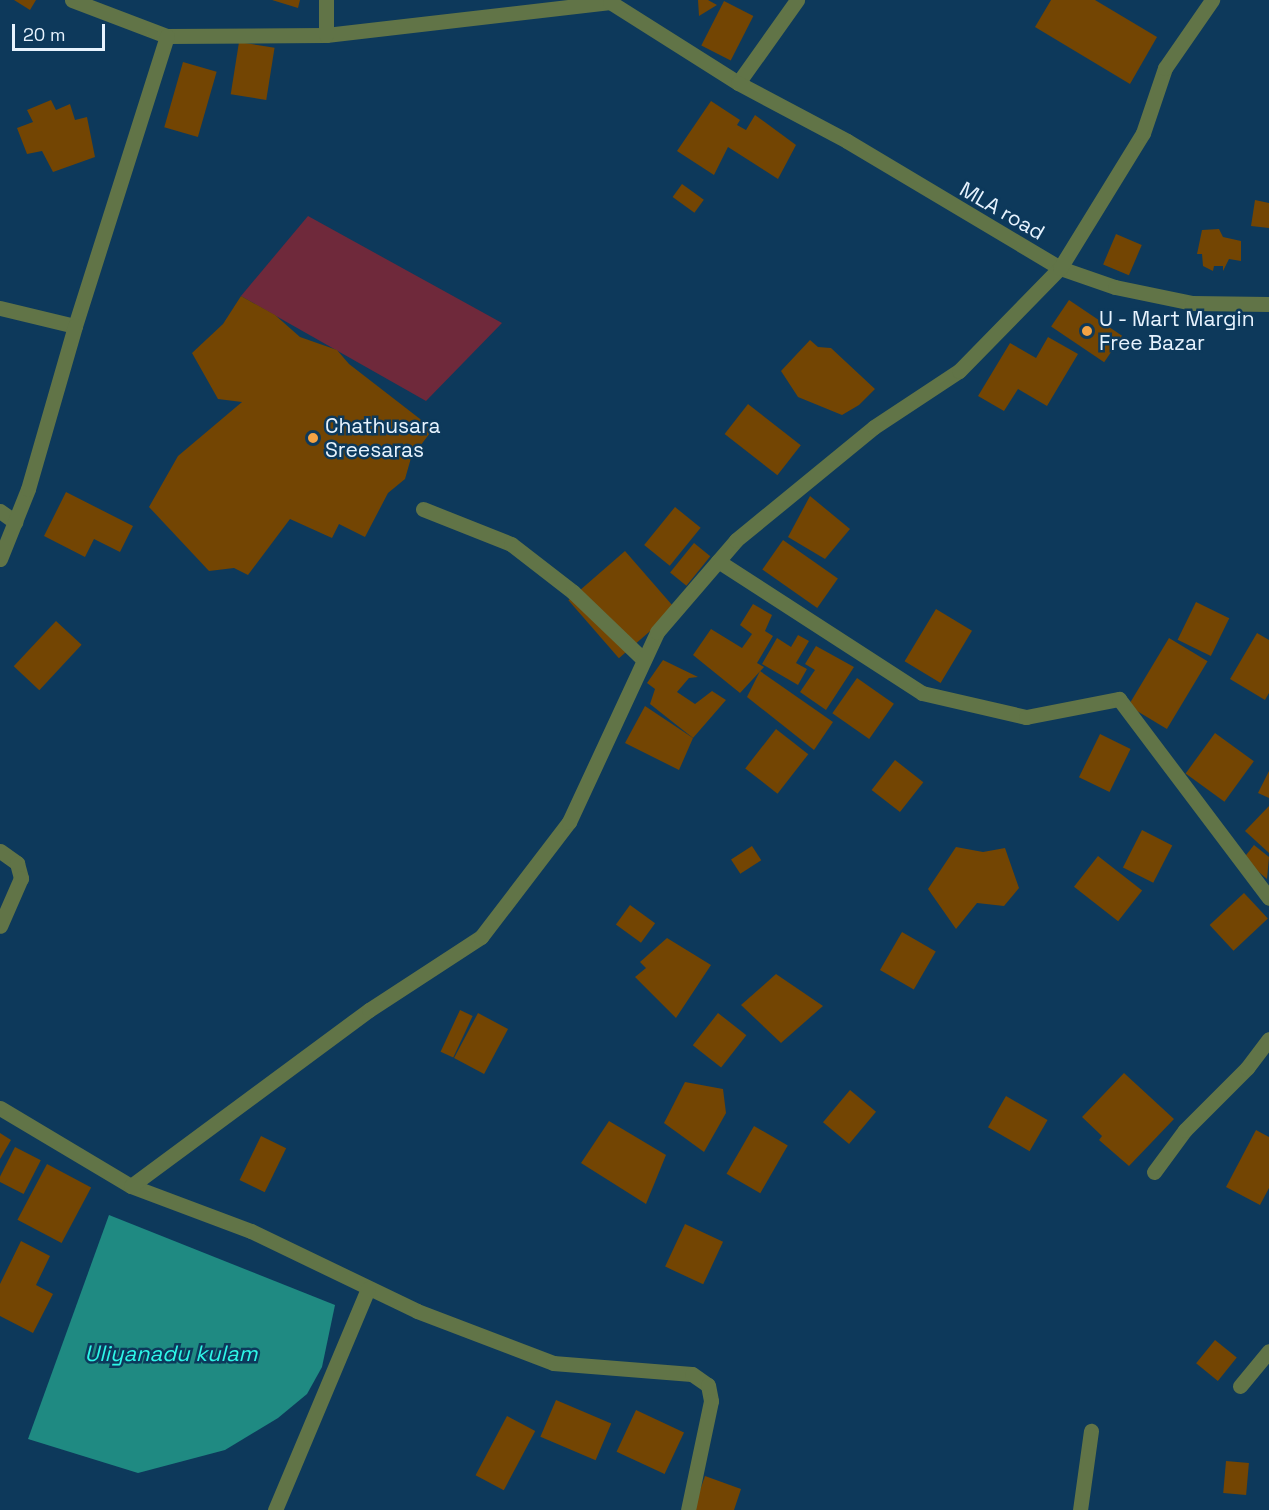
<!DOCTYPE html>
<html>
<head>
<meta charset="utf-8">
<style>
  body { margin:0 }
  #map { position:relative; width:1269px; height:1510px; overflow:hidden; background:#0d395b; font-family:"Space Grotesk",sans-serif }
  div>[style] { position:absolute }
  .green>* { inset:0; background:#6f293b }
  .water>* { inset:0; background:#1f8a82 }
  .building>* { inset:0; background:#734503; transform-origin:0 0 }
  .minor>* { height:15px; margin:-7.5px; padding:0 7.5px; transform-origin:7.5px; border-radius:7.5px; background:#617447 }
  .dots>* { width:16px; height:16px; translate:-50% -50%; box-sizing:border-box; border:3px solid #0d395b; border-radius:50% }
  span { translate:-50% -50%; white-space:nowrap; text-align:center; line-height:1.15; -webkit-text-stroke:5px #0d395b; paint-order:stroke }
  .street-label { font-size:21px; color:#e7f3fe }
  .poi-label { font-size:21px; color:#e7f3fe }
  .left { translate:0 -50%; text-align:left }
  .water-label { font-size:22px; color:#2ef7e8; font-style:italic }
  .scale { position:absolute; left:12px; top:24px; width:93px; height:27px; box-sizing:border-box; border:3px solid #e7f3fe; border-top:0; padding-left:8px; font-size:18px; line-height:21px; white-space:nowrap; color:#e7f3fe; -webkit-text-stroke:4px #0d395b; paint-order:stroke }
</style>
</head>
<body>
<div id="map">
  <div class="green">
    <div style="clip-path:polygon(308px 216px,502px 323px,426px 401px,241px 296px)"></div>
  </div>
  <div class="water">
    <div style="clip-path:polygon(109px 1215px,335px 1305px,322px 1367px,307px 1394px,278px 1418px,225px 1450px,138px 1473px,28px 1439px)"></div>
  </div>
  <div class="building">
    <div style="clip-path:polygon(14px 0,36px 0,30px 10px)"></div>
    <div style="clip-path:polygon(272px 0,300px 0,298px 8px)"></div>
    <div style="clip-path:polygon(698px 0,708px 0,717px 5px,699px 16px)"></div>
    <div style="clip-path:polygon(1051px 0,1095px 0,1157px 37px,1130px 84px,1035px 27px)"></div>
    <div style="left:724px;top:1px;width:33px;height:50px;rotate:27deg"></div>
    <div style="left:239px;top:42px;width:36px;height:53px;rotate:9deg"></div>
    <div style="left:183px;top:62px;width:35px;height:68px;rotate:16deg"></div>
    <div style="clip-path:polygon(51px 100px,56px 110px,70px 104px,75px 120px,87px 117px,95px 157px,53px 172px,42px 151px,27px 154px,17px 128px,33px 122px,27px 110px)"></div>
    <div style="clip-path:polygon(711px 101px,740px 120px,737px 125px,746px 130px,755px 115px,796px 145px,778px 179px,728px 147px,714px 175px,677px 151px)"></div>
    <div style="left:682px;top:184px;width:27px;height:16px;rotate:36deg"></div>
    <div style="clip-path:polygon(1255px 200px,1269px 203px,1269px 228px,1251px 226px)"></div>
    <div style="clip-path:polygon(1219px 229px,1223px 237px,1241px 241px,1241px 261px,1229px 259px,1223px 271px,1223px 266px,1214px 266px,1213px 271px,1203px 266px,1202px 254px,1197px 254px,1202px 230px)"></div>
    <div style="left:1116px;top:234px;width:28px;height:33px;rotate:23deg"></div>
    <div style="clip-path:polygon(241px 296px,275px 315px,300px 337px,337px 350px,349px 364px,433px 429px,411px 458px,405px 479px,388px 493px,365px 537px,339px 524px,332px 538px,290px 519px,248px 575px,234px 568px,209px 571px,149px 507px,178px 456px,242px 402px,218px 399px,192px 353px,223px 324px)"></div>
    <div style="left:1069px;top:300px;width:64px;height:32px;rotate:34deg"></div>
    <div style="clip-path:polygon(1048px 337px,1078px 354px,1047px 406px,1018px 389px,1004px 411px,978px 396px,1010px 343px,1036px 358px)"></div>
    <div style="clip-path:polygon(810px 340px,818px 347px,831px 348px,875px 389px,859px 405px,842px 415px,798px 397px,781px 371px)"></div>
    <div style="left:748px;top:404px;width:67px;height:38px;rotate:38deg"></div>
    <div style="clip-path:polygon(66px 492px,133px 526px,120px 552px,94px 539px,85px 557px,44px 536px)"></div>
    <div style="clip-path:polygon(810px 496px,850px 529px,825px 559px,788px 537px)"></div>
    <div style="left:675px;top:507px;width:33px;height:49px;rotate:39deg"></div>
    <div style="left:783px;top:540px;width:67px;height:36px;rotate:35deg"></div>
    <div style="left:694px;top:543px;width:21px;height:38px;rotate:39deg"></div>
    <div style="left:625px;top:551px;width:77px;height:75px;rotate:49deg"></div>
    <div style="left:1196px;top:602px;width:37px;height:42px;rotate:26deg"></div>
    <div style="clip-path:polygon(753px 604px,772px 615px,765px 631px,773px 636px,757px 663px,764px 667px,740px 693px,693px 655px,711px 629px,742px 648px,752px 634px,740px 625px)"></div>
    <div style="left:936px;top:609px;width:42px;height:61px;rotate:31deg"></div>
    <div style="left:56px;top:621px;width:35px;height:62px;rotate:43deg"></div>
    <div style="clip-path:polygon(1257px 633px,1269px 640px,1269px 693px,1265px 700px,1230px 679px)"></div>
    <div style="clip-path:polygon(798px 635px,809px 641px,796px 663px,807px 669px,798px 685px,762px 664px,777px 638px,791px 647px)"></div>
    <div style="left:1169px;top:638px;width:45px;height:79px;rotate:31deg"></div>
    <div style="clip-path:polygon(816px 646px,854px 667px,826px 710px,800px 692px,815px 670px,805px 664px)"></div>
    <div style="clip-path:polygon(663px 660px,698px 677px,689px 678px,677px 692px,695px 704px,712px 691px,726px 700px,693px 738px,650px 704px,655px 689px,647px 683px)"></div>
    <div style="clip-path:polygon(760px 671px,833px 722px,814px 750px,747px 697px)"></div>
    <div style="left:857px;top:678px;width:45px;height:43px;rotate:35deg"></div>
    <div style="clip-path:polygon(645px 706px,693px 738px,679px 770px,625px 743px)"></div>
    <div style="left:776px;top:729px;width:41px;height:50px;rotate:38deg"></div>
    <div style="left:1215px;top:733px;width:48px;height:50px;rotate:36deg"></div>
    <div style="left:1100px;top:734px;width:34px;height:48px;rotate:26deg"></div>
    <div style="left:895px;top:760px;width:36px;height:38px;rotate:38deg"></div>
    <div style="clip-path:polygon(1269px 771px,1269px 798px,1258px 793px)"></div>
    <div style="clip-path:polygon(1269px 806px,1269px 853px,1245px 831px)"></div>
    <div style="left:1142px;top:830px;width:34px;height:42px;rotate:27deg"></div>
    <div style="clip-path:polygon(1254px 845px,1269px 857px,1267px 879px,1243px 859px)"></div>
    <div style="left:752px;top:846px;width:17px;height:25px;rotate:57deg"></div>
    <div style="clip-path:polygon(956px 847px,983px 852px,1005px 848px,1019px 888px,1004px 906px,977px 903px,956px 929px,928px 889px)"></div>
    <div style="left:1098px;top:856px;width:56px;height:39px;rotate:38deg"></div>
    <div style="left:1244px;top:893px;width:35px;height:47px;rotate:47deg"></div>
    <div style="left:630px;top:905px;width:31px;height:24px;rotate:36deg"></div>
    <div style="left:902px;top:932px;width:39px;height:44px;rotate:30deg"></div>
    <div style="clip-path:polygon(667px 938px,711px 965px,676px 1018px,635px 977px,646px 968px,640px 962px)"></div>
    <div style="clip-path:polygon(776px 974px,823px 1006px,781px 1043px,741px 1005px)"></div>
    <div style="left:460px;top:1010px;width:14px;height:46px;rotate:25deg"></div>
    <div style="left:478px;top:1013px;width:34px;height:51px;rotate:28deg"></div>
    <div style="left:718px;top:1013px;width:36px;height:41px;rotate:38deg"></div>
    <div style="clip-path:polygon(1124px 1073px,1174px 1119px,1129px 1166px,1099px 1140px,1102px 1136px,1082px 1117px)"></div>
    <div style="clip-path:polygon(685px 1082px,723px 1089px,726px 1113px,704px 1152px,664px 1123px)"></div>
    <div style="left:850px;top:1090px;width:34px;height:42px;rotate:40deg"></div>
    <div style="left:1006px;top:1096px;width:48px;height:36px;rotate:30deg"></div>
    <div style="clip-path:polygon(609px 1121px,666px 1155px,646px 1204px,581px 1163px)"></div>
    <div style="left:754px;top:1126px;width:39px;height:55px;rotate:30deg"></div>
    <div style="clip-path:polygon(1256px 1130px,1269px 1137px,1269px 1188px,1260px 1205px,1226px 1187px)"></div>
    <div style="clip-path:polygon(0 1133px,11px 1140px,0 1159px)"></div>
    <div style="left:261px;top:1136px;width:28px;height:49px;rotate:26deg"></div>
    <div style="left:15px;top:1147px;width:29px;height:38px;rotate:27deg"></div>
    <div style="left:47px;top:1164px;width:50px;height:63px;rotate:28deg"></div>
    <div style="left:685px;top:1224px;width:42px;height:47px;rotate:25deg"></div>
    <div style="clip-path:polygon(21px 1241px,50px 1256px,36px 1285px,53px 1294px,33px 1333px,0 1316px,0 1284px)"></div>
    <div style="left:1215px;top:1340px;width:28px;height:30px;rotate:39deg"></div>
    <div style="left:556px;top:1400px;width:60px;height:40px;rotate:23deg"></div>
    <div style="left:636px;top:1410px;width:53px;height:46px;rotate:25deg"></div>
    <div style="left:507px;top:1416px;width:32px;height:67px;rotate:28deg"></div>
    <div style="left:1226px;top:1461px;width:23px;height:32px;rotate:5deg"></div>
    <div style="clip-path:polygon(705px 1476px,741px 1489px,734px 1510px,693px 1510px)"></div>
  </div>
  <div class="minor">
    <div style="left:72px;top:0;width:102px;rotate:20.8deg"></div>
    <div style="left:167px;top:36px;width:159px;rotate:-0.4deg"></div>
    <div style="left:326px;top:35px;width:286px;rotate:-6.6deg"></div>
    <div style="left:610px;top:2px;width:151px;rotate:32.3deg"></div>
    <div style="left:738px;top:83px;width:102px;rotate:-54.6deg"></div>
    <div style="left:326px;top:35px;width:35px;rotate:-90deg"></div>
    <div style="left:738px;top:83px;width:123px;rotate:28deg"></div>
    <div style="left:847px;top:141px;width:248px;rotate:30.8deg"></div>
    <div style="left:1060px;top:268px;width:58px;rotate:19.1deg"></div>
    <div style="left:1115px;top:287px;width:79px;rotate:11.7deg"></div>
    <div style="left:1192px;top:303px;width:77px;rotate:0.7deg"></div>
    <div style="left:0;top:308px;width:77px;rotate:13.5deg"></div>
    <div style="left:75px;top:326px;width:304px;rotate:-72.4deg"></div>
    <div style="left:423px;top:509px;width:95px;rotate:21.7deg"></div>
    <div style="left:511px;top:544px;width:78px;rotate:37.7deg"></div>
    <div style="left:573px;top:592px;width:98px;rotate:43.8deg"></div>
    <div style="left:0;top:511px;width:19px;rotate:36deg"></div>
    <div style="left:0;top:559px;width:75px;rotate:-68.2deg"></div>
    <div style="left:28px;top:489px;width:170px;rotate:-73.9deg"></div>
    <div style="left:718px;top:561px;width:243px;rotate:32.9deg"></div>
    <div style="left:922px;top:693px;width:107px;rotate:13deg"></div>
    <div style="left:1026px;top:717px;width:95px;rotate:-11deg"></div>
    <div style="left:1119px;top:699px;width:249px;rotate:53deg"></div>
    <div style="left:0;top:851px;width:21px;rotate:35deg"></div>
    <div style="left:17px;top:863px;width:16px;rotate:75deg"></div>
    <div style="left:21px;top:878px;width:52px;rotate:113.6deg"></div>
    <div style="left:0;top:1108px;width:152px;rotate:30.8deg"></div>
    <div style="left:131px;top:1186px;width:128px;rotate:20.6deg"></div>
    <div style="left:251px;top:1231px;width:184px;rotate:25.7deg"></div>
    <div style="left:417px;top:1311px;width:146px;rotate:20.9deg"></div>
    <div style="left:553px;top:1363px;width:139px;rotate:4.5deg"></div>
    <div style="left:692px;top:1374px;width:19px;rotate:35deg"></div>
    <div style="left:708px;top:1385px;width:16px;rotate:79deg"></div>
    <div style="left:711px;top:1401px;width:111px;rotate:101.9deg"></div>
    <div style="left:1154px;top:1172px;width:52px;rotate:-53.6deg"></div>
    <div style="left:1185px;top:1130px;width:88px;rotate:-45deg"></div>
    <div style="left:1247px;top:1068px;width:36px;rotate:-53deg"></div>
    <div style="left:131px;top:1186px;width:296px;rotate:-36.5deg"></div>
    <div style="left:369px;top:1010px;width:134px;rotate:-33.1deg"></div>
    <div style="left:481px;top:937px;width:145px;rotate:-52.6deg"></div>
    <div style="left:569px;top:822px;width:209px;rotate:-65.1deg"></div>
    <div style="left:657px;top:632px;width:121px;rotate:-49.3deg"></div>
    <div style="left:736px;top:540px;width:178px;rotate:-39.3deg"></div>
    <div style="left:874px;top:427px;width:102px;rotate:-33.4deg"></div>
    <div style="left:959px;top:371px;width:144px;rotate:-45.6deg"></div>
    <div style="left:1060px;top:268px;width:158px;rotate:-58.4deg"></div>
    <div style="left:1143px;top:133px;width:69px;rotate:-71.3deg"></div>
    <div style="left:1165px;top:68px;width:83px;rotate:-55.3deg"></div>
    <div style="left:1240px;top:1386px;width:45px;rotate:-50.4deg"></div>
    <div style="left:275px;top:1510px;width:240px;rotate:-67.2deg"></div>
    <div style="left:1080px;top:1510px;width:80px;rotate:-82.1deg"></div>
  </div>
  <div class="dots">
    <div style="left:1087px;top:331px;background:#f4a344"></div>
    <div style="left:313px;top:438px;background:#f4a344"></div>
  </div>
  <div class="street-label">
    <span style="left:1002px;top:211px;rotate:30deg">MLA road</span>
  </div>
  <div class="poi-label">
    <span class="left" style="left:1099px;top:331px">U - Mart Margin<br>Free Bazar</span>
    <span class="left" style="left:325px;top:438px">Chathusara<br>Sreesaras</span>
  </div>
  <div class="water-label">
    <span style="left:171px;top:1354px">Uliyanadu kulam</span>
  </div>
  <div class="scale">20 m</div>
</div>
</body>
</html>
